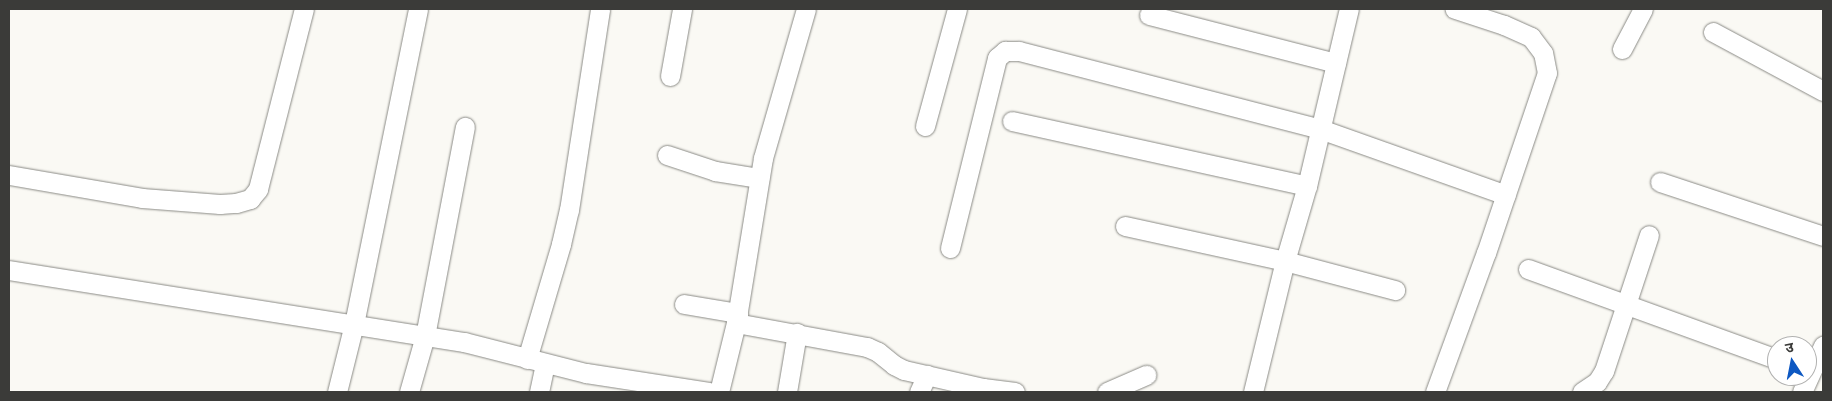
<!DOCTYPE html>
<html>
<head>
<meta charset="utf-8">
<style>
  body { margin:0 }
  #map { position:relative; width:1832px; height:401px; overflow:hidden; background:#faf9f4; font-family:"Space Grotesk","Noto Sans Devanagari",sans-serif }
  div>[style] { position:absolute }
  .roads { filter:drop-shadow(0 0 1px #8a8a85) drop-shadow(0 0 1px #8a8a85) }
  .minor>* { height:19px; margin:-9.5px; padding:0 9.5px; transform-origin:9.5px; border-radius:9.5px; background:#fff }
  span { translate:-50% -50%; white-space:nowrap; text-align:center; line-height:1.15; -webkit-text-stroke:5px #fff; paint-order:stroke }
  .frame { position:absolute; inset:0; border:10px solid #3b3b39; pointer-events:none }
  .north { position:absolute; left:1767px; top:336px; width:50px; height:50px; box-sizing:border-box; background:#fff; border:1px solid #b1b1b0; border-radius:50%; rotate:349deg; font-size:14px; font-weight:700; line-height:20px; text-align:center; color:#3b3b39 }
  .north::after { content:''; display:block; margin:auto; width:18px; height:22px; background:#0d58c2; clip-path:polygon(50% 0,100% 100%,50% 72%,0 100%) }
</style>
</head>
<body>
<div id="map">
  <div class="roads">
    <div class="minor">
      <div style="left:1149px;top:15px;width:193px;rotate:14.4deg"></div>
      <div style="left:1713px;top:32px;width:125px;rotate:28.2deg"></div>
      <div style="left:1622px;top:49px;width:45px;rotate:-62.3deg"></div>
      <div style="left:670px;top:76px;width:68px;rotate:-79.8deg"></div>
      <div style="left:1012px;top:121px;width:302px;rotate:12.4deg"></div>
      <div style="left:925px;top:126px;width:121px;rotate:-74.7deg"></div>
      <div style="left:667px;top:155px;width:51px;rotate:18.4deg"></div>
      <div style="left:715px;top:171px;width:45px;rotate:9deg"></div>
      <div style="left:9px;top:175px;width:135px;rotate:9.8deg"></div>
      <div style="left:142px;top:198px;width:78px;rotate:4.4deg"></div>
      <div style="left:220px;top:204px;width:16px;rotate:-4deg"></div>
      <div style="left:236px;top:203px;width:15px;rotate:-16deg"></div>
      <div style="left:250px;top:199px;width:13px;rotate:-51deg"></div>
      <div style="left:258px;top:189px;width:186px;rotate:-75.7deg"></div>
      <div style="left:1660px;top:182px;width:172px;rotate:18.3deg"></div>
      <div style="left:1125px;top:226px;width:164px;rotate:12.3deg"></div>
      <div style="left:1285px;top:261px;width:114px;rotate:14.8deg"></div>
      <div style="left:950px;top:248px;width:196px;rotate:-76.1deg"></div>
      <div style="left:997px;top:58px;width:11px;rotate:-41deg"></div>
      <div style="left:1005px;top:51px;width:14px"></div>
      <div style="left:1019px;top:51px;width:311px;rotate:14.5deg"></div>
      <div style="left:1320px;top:129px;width:197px;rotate:19.5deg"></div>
      <div style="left:1528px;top:269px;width:265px;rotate:19.9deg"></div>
      <div style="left:9px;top:270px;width:461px;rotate:9deg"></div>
      <div style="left:464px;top:342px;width:126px;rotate:14.3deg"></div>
      <div style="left:586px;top:373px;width:124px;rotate:8.8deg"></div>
      <div style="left:684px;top:304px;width:55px;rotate:9.5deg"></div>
      <div style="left:736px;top:323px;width:133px;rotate:10.4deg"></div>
      <div style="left:867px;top:347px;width:12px;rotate:24deg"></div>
      <div style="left:878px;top:352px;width:21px;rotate:39deg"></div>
      <div style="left:894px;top:365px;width:11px;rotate:27deg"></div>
      <div style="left:904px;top:370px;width:81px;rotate:12.8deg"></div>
      <div style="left:983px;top:388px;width:7px;rotate:34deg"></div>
      <div style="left:527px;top:359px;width:120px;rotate:-73.5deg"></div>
      <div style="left:561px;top:244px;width:35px;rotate:-77deg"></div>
      <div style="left:569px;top:210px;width:203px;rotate:-81.2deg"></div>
      <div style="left:983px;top:388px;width:32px;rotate:7deg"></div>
      <div style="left:337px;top:392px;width:70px;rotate:-76deg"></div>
      <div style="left:354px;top:324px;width:321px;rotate:-78.5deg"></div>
      <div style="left:409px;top:392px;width:58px;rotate:-74.1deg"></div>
      <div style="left:425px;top:336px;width:213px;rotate:-79.2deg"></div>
      <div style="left:539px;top:392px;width:29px;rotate:-78deg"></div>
      <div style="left:719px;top:392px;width:71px;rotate:-76.2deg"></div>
      <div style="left:736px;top:323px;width:167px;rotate:-80.7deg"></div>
      <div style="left:763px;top:158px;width:155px;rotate:-73.9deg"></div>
      <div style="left:787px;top:392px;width:60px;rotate:-80.4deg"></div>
      <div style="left:919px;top:392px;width:19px;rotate:-65deg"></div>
      <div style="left:1107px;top:392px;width:43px;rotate:-23.6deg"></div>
      <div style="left:1253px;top:392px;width:135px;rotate:-76.3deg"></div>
      <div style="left:1285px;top:261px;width:78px;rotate:-73.7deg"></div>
      <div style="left:1307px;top:186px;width:182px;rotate:-76.7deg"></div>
      <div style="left:1435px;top:392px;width:148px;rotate:-69.9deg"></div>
      <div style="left:1486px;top:253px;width:190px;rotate:-71.3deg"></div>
      <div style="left:1547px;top:73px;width:20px;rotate:-101deg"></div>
      <div style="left:1543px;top:53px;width:20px;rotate:-127deg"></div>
      <div style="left:1531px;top:37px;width:30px;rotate:-156deg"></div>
      <div style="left:1504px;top:25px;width:52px;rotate:-161.9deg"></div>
      <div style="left:1582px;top:392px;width:18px;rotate:-34deg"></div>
      <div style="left:1597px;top:382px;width:13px;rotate:-58deg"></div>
      <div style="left:1604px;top:371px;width:143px;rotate:-71.7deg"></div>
      <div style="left:1802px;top:392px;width:51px;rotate:-65.5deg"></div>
    </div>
  </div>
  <div class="frame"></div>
  <div class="north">उ</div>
</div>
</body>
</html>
